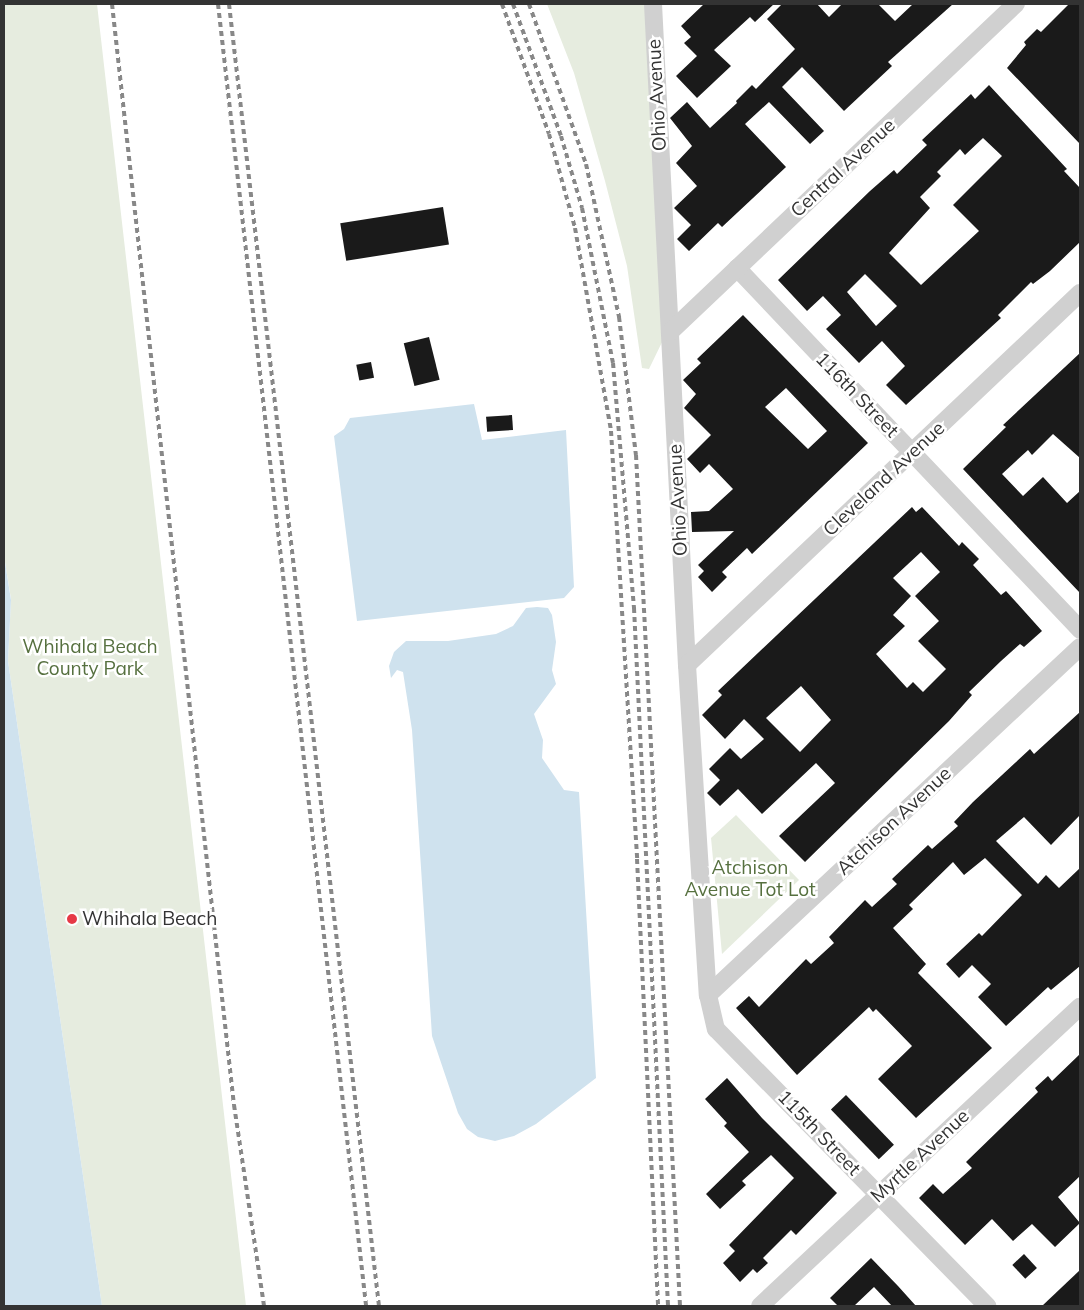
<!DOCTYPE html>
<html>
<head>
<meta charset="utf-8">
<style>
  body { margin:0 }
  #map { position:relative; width:1084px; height:1310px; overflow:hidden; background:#fff; font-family:Mulish,sans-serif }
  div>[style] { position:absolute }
  .green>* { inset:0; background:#e6ecdf }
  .water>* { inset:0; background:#cfe2ee }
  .building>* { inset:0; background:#1a1a1a; transform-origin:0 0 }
  .minor>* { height:18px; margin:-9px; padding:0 9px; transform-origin:9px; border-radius:9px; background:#d0d0d0 }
  .rail>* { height:4px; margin-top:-2px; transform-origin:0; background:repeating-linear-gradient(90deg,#888 0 5px,transparent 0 9px) }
  .dots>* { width:14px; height:14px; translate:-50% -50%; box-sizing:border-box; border:2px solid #fff; border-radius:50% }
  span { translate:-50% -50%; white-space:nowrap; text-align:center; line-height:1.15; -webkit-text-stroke:5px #fff; paint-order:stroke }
  .street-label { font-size:19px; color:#333 }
  .park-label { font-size:19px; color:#56703f }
  .poi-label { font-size:19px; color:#333 }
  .left { translate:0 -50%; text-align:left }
  .frame { position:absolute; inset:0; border:5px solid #333; pointer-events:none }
</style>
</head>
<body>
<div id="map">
  <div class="green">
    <div style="clip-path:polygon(4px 4px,97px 4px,246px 1306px,102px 1306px,8px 661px,11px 599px,4px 556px)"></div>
    <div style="clip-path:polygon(547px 4px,648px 4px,664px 338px,649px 369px,642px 368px,627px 266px,605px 181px,574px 73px)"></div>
    <div style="clip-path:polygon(736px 815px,799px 880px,722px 954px,711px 838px)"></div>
  </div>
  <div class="water">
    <div style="clip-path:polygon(474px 404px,482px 440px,566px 430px,574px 587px,564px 598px,357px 621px,334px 436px,344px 429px,350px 418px)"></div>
    <div style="clip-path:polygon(4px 556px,11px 600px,8px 661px,102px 1306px,4px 1306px)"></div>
    <div style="clip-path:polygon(537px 607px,548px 608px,552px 615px,556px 642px,552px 670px,556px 684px,534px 714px,543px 740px,542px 758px,564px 790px,579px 792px,596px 1078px,536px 1124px,514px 1136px,495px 1141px,478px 1137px,467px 1129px,458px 1113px,432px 1036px,412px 730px,403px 672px,397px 670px,391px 678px,389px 666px,394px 652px,406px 641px,448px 641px,496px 634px,513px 626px,526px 608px)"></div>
  </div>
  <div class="building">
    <div style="clip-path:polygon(704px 4px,774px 4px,755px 22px,750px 17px,714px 50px,731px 66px,697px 98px,676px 76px,697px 56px,684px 43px,691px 37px,681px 26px)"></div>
    <div style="clip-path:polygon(782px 4px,817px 4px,829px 17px,842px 4px,878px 4px,895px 21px,913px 4px,953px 4px,888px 62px,892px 66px,844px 111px,802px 67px,782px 87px,824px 131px,810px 144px,769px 102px,745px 124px,786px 167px,722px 227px,718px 223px,689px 251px,677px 239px,691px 225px,674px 208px,697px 186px,676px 163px,692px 146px,670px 118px,687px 102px,710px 128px,737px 103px,736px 101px,752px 85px,756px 89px,795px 49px,767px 19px)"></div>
    <div style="clip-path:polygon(1069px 4px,1080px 4px,1080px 144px,1007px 68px,1026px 45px,1024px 42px,1037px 29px,1041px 32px)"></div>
    <div style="clip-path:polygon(evenodd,989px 85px,1067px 169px,1064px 171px,1080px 188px,1080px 242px,1050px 271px,1033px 284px,1031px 282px,998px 315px,1001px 318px,906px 405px,886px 385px,905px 366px,882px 341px,859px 363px,826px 329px,841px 315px,823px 296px,807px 311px,778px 280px,870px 191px,894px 170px,897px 174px,927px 145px,922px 140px,971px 94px,975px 99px,989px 85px,983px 138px,1002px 156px,953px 205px,979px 231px,921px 285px,889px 253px,930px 208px,920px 197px,941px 176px,937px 172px,960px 149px,965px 155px,983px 138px,989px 85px,865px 274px,897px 306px,876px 326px,847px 292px,865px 274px)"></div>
    <div style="left:443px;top:207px;width:38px;height:104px;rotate:81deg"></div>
    <div style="clip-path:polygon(evenodd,743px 315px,868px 443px,752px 554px,747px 548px,722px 572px,727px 577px,712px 592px,698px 577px,704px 571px,698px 565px,734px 531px,692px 532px,691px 512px,709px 511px,733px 489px,709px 464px,700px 473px,687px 459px,711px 435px,684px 408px,696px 394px,683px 380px,701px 363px,697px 359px,743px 315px,786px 388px,827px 431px,808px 449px,765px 407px,786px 388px)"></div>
    <div style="left:429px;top:337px;width:44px;height:26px;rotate:76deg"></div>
    <div style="clip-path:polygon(1080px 353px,1080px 458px,1053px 434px,1032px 455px,1028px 450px,1002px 474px,1023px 496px,1043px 477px,1067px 503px,1080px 491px,1080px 593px,963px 469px,1006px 427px,1003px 425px)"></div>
    <div style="left:371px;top:362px;width:16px;height:15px;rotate:79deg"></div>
    <div style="left:512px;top:415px;width:15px;height:26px;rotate:86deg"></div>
    <div style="clip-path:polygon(evenodd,912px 507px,916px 512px,922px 507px,959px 546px,962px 542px,979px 559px,973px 565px,1001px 595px,1006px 591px,1042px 631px,1024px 647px,1020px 644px,1001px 661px,969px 692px,972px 695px,949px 721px,805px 862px,779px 836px,835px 783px,816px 763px,762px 814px,738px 789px,720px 806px,707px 793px,720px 780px,709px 769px,730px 748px,741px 759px,764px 739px,744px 719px,725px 739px,702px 715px,722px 695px,718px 691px,912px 507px,921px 552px,940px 572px,915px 596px,939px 621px,918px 641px,946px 669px,923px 692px,913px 682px,907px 688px,876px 654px,905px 626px,893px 615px,911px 596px,893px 578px,921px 552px,912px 507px,801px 686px,831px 720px,800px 752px,766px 718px,801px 686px)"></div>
    <div style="clip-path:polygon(1080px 712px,1080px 815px,1051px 845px,1024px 817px,996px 841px,1038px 884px,1046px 875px,1059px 888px,1080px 868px,1080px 966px,1051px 990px,1048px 987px,1006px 1026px,978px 997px,991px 984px,972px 965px,959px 978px,946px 964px,979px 933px,982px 936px,1022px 895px,985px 858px,964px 875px,953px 862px,909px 905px,913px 909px,893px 928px,926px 964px,918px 973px,992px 1048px,916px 1118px,878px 1079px,912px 1046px,876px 1009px,873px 1012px,869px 1007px,797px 1075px,736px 1008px,749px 996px,759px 1007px,806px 959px,811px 964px,834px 943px,829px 937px,865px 900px,872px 907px,897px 884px,892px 879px,928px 845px,932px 849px,958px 826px,954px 822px,973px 802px,1030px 749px,1034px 754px)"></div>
    <div style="clip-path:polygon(1080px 1054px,1080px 1176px,1058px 1197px,1080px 1223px,1055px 1247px,1032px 1224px,1013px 1241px,992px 1219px,965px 1245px,919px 1198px,933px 1184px,943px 1194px,972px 1168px,966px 1162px,1038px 1092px,1035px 1088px,1048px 1076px,1052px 1081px)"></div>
    <div style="clip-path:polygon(727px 1078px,762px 1118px,837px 1193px,796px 1235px,791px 1230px,763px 1258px,768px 1263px,757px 1273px,753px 1269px,740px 1282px,723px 1263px,735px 1251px,729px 1245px,794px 1178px,771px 1155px,742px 1181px,746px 1185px,720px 1209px,706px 1194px,749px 1152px,724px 1126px,727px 1123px,705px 1099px)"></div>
    <div style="left:846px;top:1095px;width:69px;height:21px;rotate:46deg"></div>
    <div style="left:1024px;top:1254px;width:19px;height:16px;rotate:47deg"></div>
    <div style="clip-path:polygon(871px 1258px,898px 1286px,916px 1306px,892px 1306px,874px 1287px,854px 1306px,838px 1306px,830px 1298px)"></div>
    <div style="clip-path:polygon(1080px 1270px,1080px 1306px,1042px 1306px)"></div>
  </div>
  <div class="minor">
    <div style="left:653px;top:4px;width:662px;rotate:87.06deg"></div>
    <div style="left:687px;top:665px;width:331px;rotate:86.4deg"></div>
    <div style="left:708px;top:995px;width:35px;rotate:77deg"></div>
    <div style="left:716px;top:1029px;width:388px;rotate:45.6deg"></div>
    <div style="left:737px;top:268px;width:499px;rotate:46.5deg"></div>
    <div style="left:670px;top:332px;width:477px;rotate:-43.5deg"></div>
    <div style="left:687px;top:665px;width:541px;rotate:-43.43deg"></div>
    <div style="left:708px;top:995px;width:509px;rotate:-43.09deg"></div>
    <div style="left:760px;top:1306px;width:438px;rotate:-43.1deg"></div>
  </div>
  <div class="rail">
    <div style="left:112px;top:4px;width:1108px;rotate:83.68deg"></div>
    <div style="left:234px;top:1105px;width:203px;rotate:81.5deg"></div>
    <div style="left:218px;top:4px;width:1310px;rotate:83.51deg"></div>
    <div style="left:229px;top:4px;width:1311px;rotate:83.43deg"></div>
    <div style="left:502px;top:4px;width:138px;rotate:70.1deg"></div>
    <div style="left:549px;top:134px;width:98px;rotate:74.5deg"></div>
    <div style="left:575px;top:228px;width:206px;rotate:79.9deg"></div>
    <div style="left:611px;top:431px;width:429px;rotate:86.5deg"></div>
    <div style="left:637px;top:859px;width:447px;rotate:87.3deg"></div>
    <div style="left:513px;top:4px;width:140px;rotate:70deg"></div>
    <div style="left:561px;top:136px;width:75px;rotate:73.7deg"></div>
    <div style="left:582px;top:208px;width:158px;rotate:78.7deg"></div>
    <div style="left:613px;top:363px;width:246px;rotate:85.1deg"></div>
    <div style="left:634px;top:608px;width:699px;rotate:87.21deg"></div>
    <div style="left:529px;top:4px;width:170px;rotate:70.4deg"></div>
    <div style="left:586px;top:164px;width:157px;rotate:77.8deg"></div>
    <div style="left:619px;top:317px;width:139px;rotate:83deg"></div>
    <div style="left:636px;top:455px;width:852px;rotate:87.04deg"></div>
  </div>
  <div class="dots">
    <div style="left:72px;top:919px;background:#e63946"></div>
  </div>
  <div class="street-label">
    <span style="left:657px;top:95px;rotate:-93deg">Ohio Avenue</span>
    <span style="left:843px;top:168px;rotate:-43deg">Central Avenue</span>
    <span style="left:857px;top:395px;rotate:46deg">116th Street</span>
    <span style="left:884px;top:479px;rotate:-43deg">Cleveland Avenue</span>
    <span style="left:678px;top:500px;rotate:-93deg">Ohio Avenue</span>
    <span style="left:894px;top:821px;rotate:-43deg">Atchison Avenue</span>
    <span style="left:819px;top:1133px;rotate:46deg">115th Street</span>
    <span style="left:920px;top:1156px;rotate:-43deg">Myrtle Avenue</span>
  </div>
  <div class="park-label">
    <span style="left:90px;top:658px">Whihala Beach<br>County Park</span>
    <span style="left:750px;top:879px">Atchison<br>Avenue Tot Lot</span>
  </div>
  <div class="poi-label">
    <span class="left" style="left:82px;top:919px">Whihala Beach</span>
  </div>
  <div class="frame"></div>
</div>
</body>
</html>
